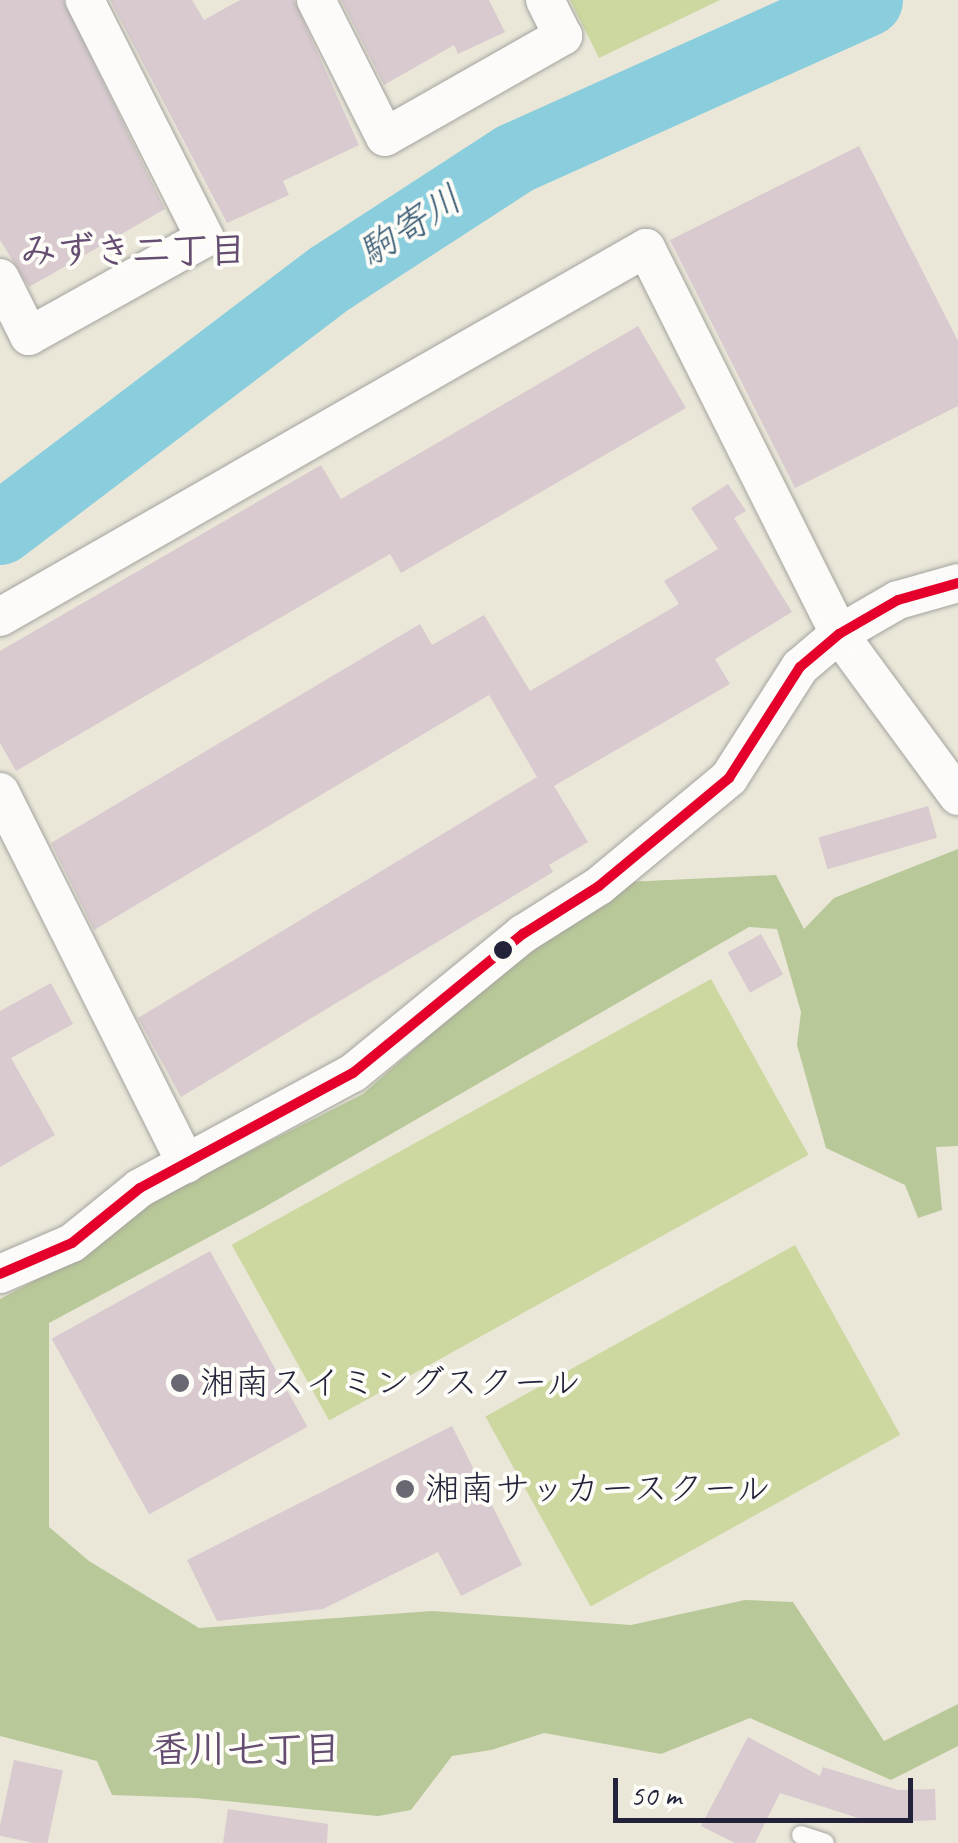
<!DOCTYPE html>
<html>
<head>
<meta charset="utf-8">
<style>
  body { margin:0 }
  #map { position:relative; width:958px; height:1843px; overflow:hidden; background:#eae7d9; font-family:Caveat,"Klee One",sans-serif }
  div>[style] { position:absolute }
  .green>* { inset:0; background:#ccd89f; transform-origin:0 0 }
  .forest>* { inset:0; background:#b8c898 }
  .river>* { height:72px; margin:-36px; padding:0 36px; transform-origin:36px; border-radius:36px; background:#8acedd }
  .building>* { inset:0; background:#d8cacf; transform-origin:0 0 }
  .roads { filter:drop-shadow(0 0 2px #a4a39e) drop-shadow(0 0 2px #a4a39e) }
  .service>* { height:18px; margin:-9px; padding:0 9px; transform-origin:9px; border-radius:9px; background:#fcfbf9 }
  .minor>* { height:38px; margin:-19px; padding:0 19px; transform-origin:19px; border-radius:19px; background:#fcfbf9 }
  .bus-1>* { height:10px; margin:-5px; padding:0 5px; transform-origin:5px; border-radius:5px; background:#e4002b }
  .dots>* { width:28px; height:28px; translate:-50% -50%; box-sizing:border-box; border:5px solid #fdfcf7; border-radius:50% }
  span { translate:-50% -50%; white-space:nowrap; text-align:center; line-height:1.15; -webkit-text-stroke:8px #fdfcf7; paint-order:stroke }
  .poi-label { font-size:35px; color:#22223b }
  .left { translate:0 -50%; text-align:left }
  .water-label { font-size:38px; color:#385b74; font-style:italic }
  .neighbourhood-label { font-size:38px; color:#644d71; font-weight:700 }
  .scale { position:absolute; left:613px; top:1778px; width:300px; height:45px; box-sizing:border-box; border:5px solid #22223b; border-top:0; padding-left:12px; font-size:30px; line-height:35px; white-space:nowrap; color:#22223b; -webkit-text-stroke:8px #fdfcf7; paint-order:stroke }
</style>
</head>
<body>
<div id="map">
  <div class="green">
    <div style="clip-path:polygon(570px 0,720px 0,599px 58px)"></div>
    <div style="left:711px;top:979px;width:201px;height:548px;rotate:61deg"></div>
    <div style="left:795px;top:1245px;width:217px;height:354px;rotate:61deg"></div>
  </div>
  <div class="forest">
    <div style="clip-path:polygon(958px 849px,958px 1146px,936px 1147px,942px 1210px,918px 1218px,905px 1185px,826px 1148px,797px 1045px,801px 1012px,777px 929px,749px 927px,263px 1208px,49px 1323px,49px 1527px,89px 1561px,199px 1628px,432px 1611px,631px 1625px,745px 1600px,793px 1602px,884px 1741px,958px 1704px,958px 1746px,891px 1780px,750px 1718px,661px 1754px,544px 1733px,491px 1750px,452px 1756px,411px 1810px,378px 1816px,196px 1798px,112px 1795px,97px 1761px,0 1736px,0 1299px,87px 1253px,156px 1199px,363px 1094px,545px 934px,626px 882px,776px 875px,804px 929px,834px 898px)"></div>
  </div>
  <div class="river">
    <div style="left:0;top:529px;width:415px;rotate:-37.2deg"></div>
    <div style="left:331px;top:278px;width:218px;rotate:-33deg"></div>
    <div style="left:514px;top:159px;width:387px;rotate:-24.2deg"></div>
  </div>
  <div class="building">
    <div style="clip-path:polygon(0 0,63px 0,165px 209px,29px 287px,0 240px)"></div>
    <div style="clip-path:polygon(110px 0,192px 0,204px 20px,240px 0,294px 0,359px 145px,283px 181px,289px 195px,227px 223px)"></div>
    <div style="clip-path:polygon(341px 0,489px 0,505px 32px,458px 54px,454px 45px,384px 85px)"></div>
    <div style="clip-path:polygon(859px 146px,958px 341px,958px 406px,795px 488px,670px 240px)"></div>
    <div style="clip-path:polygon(638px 326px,686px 408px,401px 573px,390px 554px,16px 771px,0 743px,0 651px,321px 465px,341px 499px)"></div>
    <div style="clip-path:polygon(728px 484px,746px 511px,734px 518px,792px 612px,715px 659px,730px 684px,554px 786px,588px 842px,549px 865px,553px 872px,181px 1097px,138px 1018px,537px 777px,489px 695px,94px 930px,51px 843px,420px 624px,432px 645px,484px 615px,530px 691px,679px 604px,664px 581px,718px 549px,691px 508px)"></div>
    <div style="left:928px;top:806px;width:33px;height:114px;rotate:74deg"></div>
    <div style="left:761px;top:934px;width:46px;height:38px;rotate:61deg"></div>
    <div style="clip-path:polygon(51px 983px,73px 1024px,11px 1058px,55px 1135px,0 1167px,0 1011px)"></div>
    <div style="left:210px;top:1251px;width:201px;height:181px;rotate:61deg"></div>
    <div style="clip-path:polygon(452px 1426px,522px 1565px,461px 1596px,438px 1552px,323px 1609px,217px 1621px,187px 1560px)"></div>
    <div style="clip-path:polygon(748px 1737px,820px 1776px,823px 1767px,898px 1790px,935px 1789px,936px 1820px,874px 1823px,780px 1793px,755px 1843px,735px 1843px,701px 1826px)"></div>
    <div style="left:14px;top:1760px;width:50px;height:77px;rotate:12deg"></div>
    <div style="clip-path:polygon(228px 1809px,328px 1824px,327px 1843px,223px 1843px)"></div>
  </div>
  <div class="roads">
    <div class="service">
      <div style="left:801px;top:1835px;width:25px;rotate:18deg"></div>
    </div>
    <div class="minor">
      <div style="left:316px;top:0;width:153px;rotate:63.3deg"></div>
      <div style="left:385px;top:137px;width:205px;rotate:-29.6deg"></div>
      <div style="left:563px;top:36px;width:40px;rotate:-116.6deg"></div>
      <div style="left:0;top:278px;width:65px;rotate:63.4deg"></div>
      <div style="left:29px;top:336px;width:201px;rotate:-29.1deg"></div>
      <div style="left:205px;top:238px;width:267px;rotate:-116.8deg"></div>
      <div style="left:0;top:617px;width:744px;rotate:-29.74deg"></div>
      <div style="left:646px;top:248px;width:432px;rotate:63.4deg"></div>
      <div style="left:839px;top:634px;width:201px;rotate:53.7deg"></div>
      <div style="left:0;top:792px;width:416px;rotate:63.4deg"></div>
      <div style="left:0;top:1274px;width:78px;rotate:-23.3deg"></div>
      <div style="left:72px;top:1243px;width:87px;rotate:-39deg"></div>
      <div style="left:140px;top:1188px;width:242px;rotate:-28.4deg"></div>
      <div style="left:353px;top:1073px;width:220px;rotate:-39.3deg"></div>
      <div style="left:523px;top:934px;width:90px;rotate:-32.3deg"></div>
      <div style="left:599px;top:886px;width:169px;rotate:-39.7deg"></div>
      <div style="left:729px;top:778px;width:132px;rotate:-57.4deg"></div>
      <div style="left:800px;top:667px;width:51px;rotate:-40.2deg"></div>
      <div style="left:839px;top:634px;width:68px;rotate:-30deg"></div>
      <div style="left:898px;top:600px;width:62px;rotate:-15.8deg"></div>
    </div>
  </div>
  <div class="bus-1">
    <div style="left:0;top:1274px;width:78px;rotate:-23.3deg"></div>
    <div style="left:72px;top:1243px;width:87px;rotate:-39deg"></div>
    <div style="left:140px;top:1188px;width:242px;rotate:-28.4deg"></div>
    <div style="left:353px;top:1073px;width:220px;rotate:-39.3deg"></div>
    <div style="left:523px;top:934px;width:90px;rotate:-32.3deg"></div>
    <div style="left:599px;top:886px;width:169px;rotate:-39.7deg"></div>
    <div style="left:729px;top:778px;width:132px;rotate:-57.4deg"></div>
    <div style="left:800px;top:667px;width:51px;rotate:-40.2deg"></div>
    <div style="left:839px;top:634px;width:68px;rotate:-30deg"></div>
    <div style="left:898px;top:600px;width:62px;rotate:-15.8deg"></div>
  </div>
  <div class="dots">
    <div style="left:503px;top:950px;background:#22223b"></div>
    <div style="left:180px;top:1383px;background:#686772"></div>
    <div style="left:405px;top:1489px;background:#686772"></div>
  </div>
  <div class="poi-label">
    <span class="left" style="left:200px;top:1383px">湘南スイミングスクール</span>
    <span class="left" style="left:425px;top:1489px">湘南サッカースクール</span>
  </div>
  <div class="water-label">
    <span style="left:410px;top:226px;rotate:-33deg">駒寄川</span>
  </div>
  <div class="neighbourhood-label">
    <span style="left:133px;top:251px">みずき二丁目</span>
    <span style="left:246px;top:1750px">香川七丁目</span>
  </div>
  <div class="scale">50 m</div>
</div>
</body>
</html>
